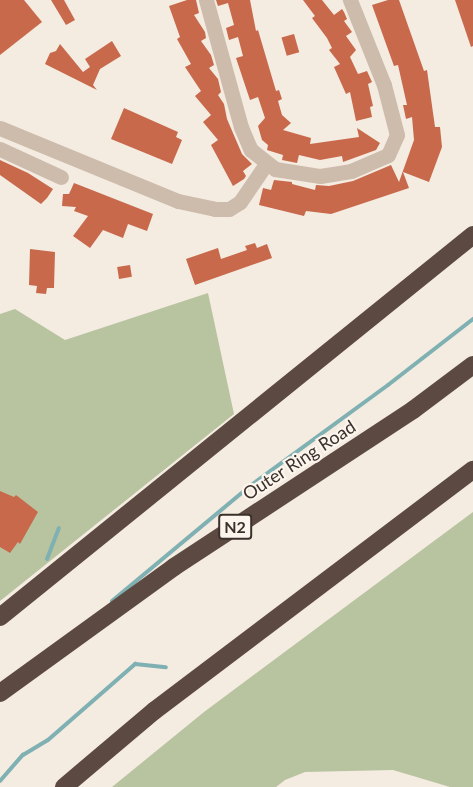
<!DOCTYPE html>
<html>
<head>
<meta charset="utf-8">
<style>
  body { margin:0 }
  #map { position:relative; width:473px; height:787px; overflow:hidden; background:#f4ebe1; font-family:Lato,sans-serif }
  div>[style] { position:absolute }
  .green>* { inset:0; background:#b8c4a0 }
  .stream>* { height:4px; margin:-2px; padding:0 2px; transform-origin:2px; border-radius:2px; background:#7fb0b2 }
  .building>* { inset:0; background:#c8694b; transform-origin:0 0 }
  .street>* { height:15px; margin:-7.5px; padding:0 7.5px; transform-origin:7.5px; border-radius:7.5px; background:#cdbbac }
  .highway>* { height:18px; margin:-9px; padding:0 9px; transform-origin:9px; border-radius:9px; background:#5c4a42 }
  span { translate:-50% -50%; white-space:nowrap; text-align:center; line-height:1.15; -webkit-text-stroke:4.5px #fbf5ee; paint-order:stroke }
  .shield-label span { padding:2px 4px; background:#fbf5ee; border:2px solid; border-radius:4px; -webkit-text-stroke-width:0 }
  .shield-label { font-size:16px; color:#3b302b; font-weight:700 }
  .street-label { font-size:18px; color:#3b302b }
</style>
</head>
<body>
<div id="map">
  <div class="green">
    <div style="clip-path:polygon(208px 293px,234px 414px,0 601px,0 314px,15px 309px,65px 340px)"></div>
    <div style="clip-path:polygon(473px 512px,473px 787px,450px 787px,393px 770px,305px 772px,285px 780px,276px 787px,112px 787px,204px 712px)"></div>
  </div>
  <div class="stream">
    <div style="left:47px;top:559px;width:33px;rotate:-69deg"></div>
    <div style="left:112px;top:601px;width:180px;rotate:-39.8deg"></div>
    <div style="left:250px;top:486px;width:171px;rotate:-36.2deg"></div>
    <div style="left:388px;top:385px;width:108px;rotate:-37.8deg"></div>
    <div style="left:0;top:781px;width:35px;rotate:-49deg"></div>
    <div style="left:23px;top:755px;width:29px;rotate:-31deg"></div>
    <div style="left:48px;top:740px;width:116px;rotate:-41.1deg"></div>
    <div style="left:135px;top:664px;width:31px;rotate:6deg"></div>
  </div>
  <div class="building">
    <div style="clip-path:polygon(0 0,24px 0,42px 22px,0 55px)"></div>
    <div style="clip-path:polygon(51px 0,64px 0,75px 20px,66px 25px)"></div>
    <div style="clip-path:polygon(187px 0,196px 0,199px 13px,194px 15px,205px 32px,206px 38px,201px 41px,211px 55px,214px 65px,209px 68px,218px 79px,221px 92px,218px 95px,224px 104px,227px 119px,242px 154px,252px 164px,243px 171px,246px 176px,244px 179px,233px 186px,211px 145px,218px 140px,203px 122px,211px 115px,195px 96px,201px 91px,185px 67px,191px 64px,177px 39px,180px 37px,169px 6px)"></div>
    <div style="clip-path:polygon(216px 0,250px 0,256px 31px,258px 30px,276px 91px,279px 90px,282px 99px,278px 101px,282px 115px,291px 123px,283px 130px,311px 138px,310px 144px,359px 137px,357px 128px,380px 143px,376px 150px,343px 162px,342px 156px,320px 160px,299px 155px,297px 163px,282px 160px,283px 155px,267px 150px,268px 145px,262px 140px,258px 126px,265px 118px,258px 97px,250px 100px,236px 58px,243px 56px,238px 37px,229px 40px,226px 28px,234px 25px,228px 3px,218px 6px)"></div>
    <div style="clip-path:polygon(303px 0,322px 0,334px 15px,342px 9px,344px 12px,347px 19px,344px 21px,352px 32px,346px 36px,356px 50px,350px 57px,358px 74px,367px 71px,372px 82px,368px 84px,373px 106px,370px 107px,372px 117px,356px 121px,350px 92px,346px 94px,334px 67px,340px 64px,329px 50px,332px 48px,327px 38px,312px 18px,315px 16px)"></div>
    <div style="clip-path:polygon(388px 0,399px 0,424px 71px,427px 70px,435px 127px,440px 127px,442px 147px,429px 182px,403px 172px,409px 188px,331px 214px,306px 211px,304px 216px,259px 205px,263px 188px,271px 190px,274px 180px,292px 182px,292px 184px,315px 190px,316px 185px,329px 186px,353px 181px,391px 165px,399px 182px,414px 140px,412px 117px,406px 119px,403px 105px,407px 105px,398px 65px,394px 66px,372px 5px)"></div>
    <div style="clip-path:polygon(455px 0,473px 0,473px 46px,471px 47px)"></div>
    <div style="left:294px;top:34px;width:19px;height:13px;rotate:74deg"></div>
    <div style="clip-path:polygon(112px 41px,121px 56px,100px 69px,93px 85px,97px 90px,45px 64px,50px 53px,56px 51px,60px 44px,83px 72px,90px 67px,85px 59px)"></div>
    <div style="clip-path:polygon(124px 108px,178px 132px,176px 137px,182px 140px,172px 164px,111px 139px)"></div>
    <div style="clip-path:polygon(0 160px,28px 173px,53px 189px,47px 198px,41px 204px,0 175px)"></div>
    <div style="clip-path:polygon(74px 183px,153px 214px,147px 231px,128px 224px,123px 238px,103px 230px,90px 248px,73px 236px,88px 216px,74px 211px,76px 207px,62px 206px,63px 194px,69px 194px)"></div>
    <div style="clip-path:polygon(255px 243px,257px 248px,267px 244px,272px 258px,195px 285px,186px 259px,218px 248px,221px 259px,247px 250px,245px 246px)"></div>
    <div style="clip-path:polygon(30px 249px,55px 252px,54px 288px,47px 288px,46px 294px,36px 293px,37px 286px,29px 285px)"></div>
    <div style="left:130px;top:265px;width:12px;height:13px;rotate:81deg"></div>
    <div style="clip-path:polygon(0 491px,14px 497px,16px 495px,38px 512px,20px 544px,18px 542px,10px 553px,0 547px)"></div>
  </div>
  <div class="street">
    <div style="left:206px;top:0;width:132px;rotate:74.6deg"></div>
    <div style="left:241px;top:127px;width:25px;rotate:67deg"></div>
    <div style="left:251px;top:150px;width:31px;rotate:38deg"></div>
    <div style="left:275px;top:169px;width:46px;rotate:8.8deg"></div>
    <div style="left:320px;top:176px;width:31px;rotate:-9deg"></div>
    <div style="left:351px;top:171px;width:40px;rotate:-23.4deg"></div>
    <div style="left:388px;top:155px;width:22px;rotate:-66deg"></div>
    <div style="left:397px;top:135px;width:52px;rotate:-104.6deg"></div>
    <div style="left:384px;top:85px;width:92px;rotate:-111.8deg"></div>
    <div style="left:0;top:128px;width:192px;rotate:22.3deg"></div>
    <div style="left:178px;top:201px;width:38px;rotate:12deg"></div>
    <div style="left:215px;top:209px;width:14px"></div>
    <div style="left:229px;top:209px;width:13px;rotate:-32deg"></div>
    <div style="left:240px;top:202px;width:46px;rotate:-55.6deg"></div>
    <div style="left:0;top:149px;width:67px;rotate:24.7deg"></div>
  </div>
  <div class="highway">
    <div style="left:0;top:617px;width:608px;rotate:-38.92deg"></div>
    <div style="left:0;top:693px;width:215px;rotate:-35.9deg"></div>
    <div style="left:174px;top:567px;width:286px;rotate:-33.3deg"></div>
    <div style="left:413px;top:410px;width:75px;rotate:-36.9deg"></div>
    <div style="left:64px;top:787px;width:118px;rotate:-40.2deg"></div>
    <div style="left:154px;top:711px;width:400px;rotate:-37.1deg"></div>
  </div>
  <div class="shield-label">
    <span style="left:235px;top:527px">N2</span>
  </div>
  <div class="street-label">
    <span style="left:299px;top:460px;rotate:-33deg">Outer Ring Road</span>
  </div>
</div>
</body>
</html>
